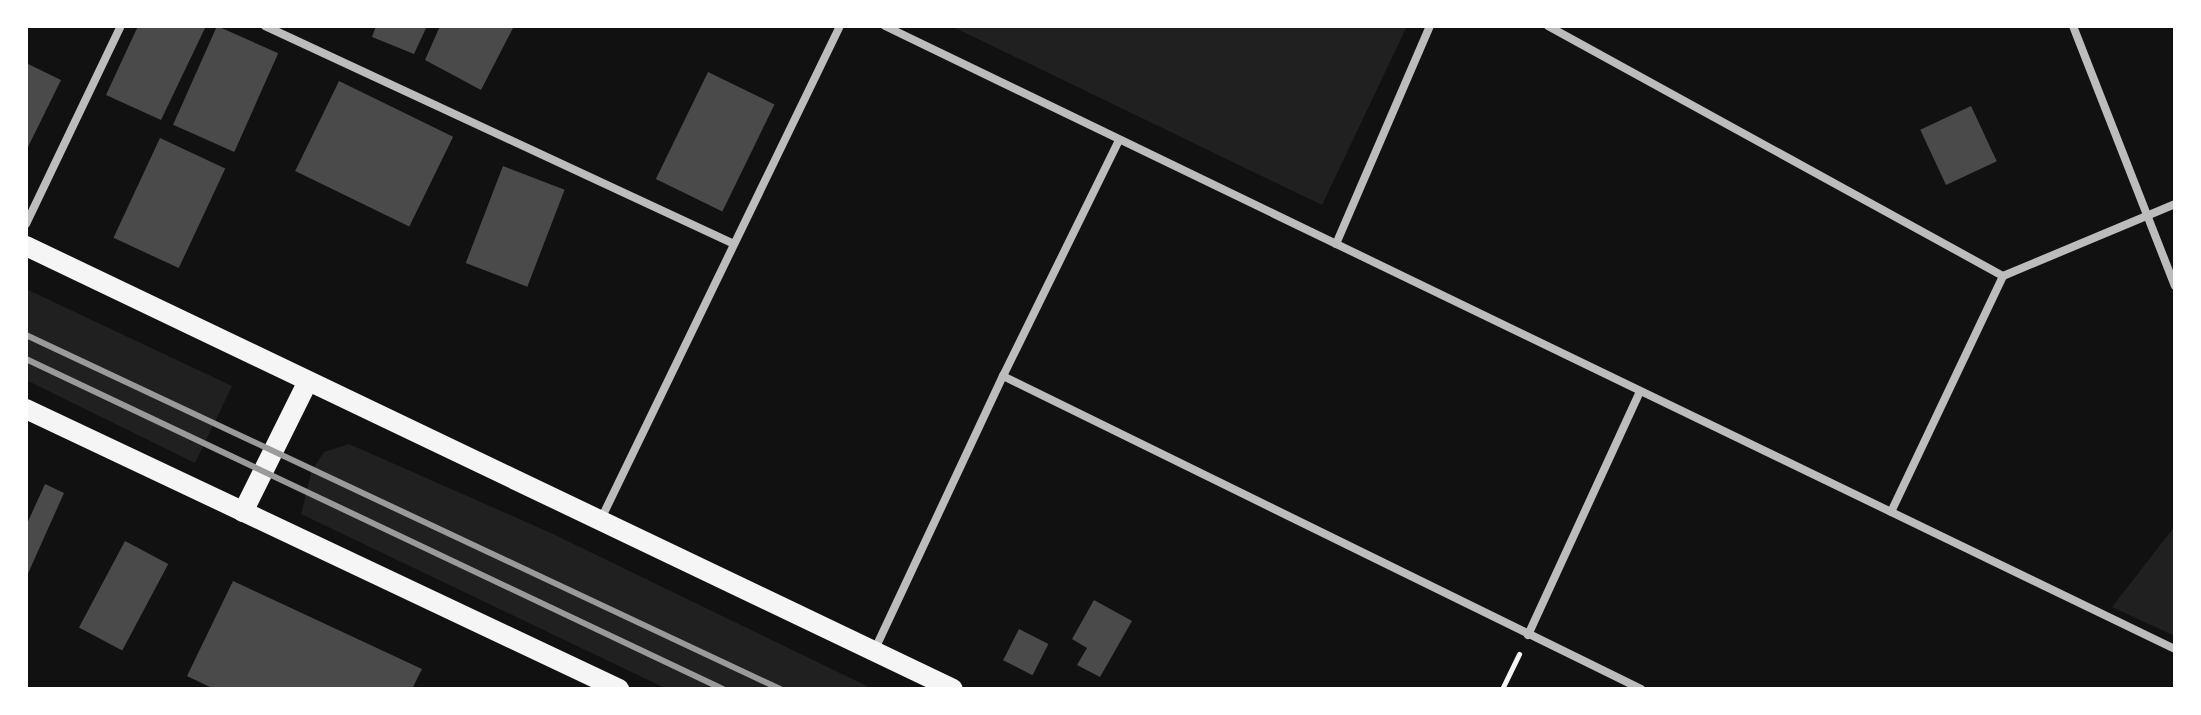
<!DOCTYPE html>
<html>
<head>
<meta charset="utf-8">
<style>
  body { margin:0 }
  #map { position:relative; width:2201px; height:715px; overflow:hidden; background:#111; font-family:Ubuntu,sans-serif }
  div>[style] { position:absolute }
  .green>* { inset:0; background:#202020 }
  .building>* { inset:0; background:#4a4a4a; transform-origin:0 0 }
  .path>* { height:5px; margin:-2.5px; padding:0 2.5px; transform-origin:2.5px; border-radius:2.5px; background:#f5f5f5 }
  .minor>* { height:8px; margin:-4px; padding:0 4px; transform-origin:4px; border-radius:4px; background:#bcbcbc }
  .primary>* { height:20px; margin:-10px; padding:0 10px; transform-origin:10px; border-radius:10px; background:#f5f5f5 }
  .rail>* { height:6px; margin:-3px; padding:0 3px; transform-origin:3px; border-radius:3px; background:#9a9a9a }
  span { translate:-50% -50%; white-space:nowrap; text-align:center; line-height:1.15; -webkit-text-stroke:8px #fff; paint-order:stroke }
  .frame { position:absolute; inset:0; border:28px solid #fff; pointer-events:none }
</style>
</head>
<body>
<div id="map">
  <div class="green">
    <div style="clip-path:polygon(951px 26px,1407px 26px,1322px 205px)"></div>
    <div style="clip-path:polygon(26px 289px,232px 386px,195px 463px,26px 380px)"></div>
    <div style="clip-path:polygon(349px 444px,551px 533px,873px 689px,667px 689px,301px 514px,312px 470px,324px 452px)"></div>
    <div style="clip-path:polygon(2175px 526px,2175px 636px,2112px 607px)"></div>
  </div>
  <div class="building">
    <div style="clip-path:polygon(138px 26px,206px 26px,161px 120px,106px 95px)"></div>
    <div style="left:217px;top:26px;width:67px;height:108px;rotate:24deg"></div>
    <div style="clip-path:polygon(376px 26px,427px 26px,414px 54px,372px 37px)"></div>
    <div style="clip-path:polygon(440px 26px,514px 26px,481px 90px,425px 60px)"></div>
    <div style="clip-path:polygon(26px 63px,61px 80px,26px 151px)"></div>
    <div style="left:708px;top:72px;width:74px;height:119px;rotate:26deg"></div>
    <div style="left:339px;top:81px;width:127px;height:100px;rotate:26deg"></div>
    <div style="left:1971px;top:106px;width:61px;height:56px;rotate:65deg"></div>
    <div style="left:160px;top:138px;width:72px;height:110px;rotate:25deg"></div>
    <div style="left:503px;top:166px;width:66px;height:104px;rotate:21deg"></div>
    <div style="clip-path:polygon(45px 484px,64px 493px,26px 578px,26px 526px)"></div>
    <div style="left:125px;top:541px;width:49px;height:98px;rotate:28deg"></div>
    <div style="clip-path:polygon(233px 581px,422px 669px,412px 689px,214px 689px,187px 676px)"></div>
    <div style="clip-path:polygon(1094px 600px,1132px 621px,1100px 677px,1077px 665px,1087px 648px,1072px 639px)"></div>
    <div style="left:1019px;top:629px;width:33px;height:35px;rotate:27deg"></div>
  </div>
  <div class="path">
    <div style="left:1502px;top:689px;width:39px;rotate:-64deg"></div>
  </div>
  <div class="minor">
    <div style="left:265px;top:26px;width:517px;rotate:24.93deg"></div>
    <div style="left:885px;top:26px;width:1433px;rotate:25.78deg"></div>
    <div style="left:1548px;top:26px;width:519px;rotate:28.79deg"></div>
    <div style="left:2073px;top:26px;width:279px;rotate:68.6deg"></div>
    <div style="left:26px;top:224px;width:220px;rotate:-64.4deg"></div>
    <div style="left:1336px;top:244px;width:237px;rotate:-66.7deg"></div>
    <div style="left:1003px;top:376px;width:711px;rotate:26.13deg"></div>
    <div style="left:1891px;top:512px;width:261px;rotate:-64.6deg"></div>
    <div style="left:2003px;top:276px;width:186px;rotate:-22.7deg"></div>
    <div style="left:601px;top:519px;width:548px;rotate:-64.14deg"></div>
    <div style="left:1528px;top:635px;width:268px;rotate:-65.3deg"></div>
    <div style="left:875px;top:649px;width:302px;rotate:-64.9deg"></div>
    <div style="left:1003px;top:376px;width:263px;rotate:-63.8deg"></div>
  </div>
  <div class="primary">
    <div style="left:26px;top:246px;width:1027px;rotate:25.54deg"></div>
    <div style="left:26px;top:409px;width:656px;rotate:25.28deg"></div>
    <div style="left:243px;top:512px;width:144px;rotate:-63.6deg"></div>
  </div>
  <div class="rail">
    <div style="left:26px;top:335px;width:833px;rotate:25.15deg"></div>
    <div style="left:26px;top:359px;width:771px;rotate:25.34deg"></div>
  </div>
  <div class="frame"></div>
</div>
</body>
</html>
